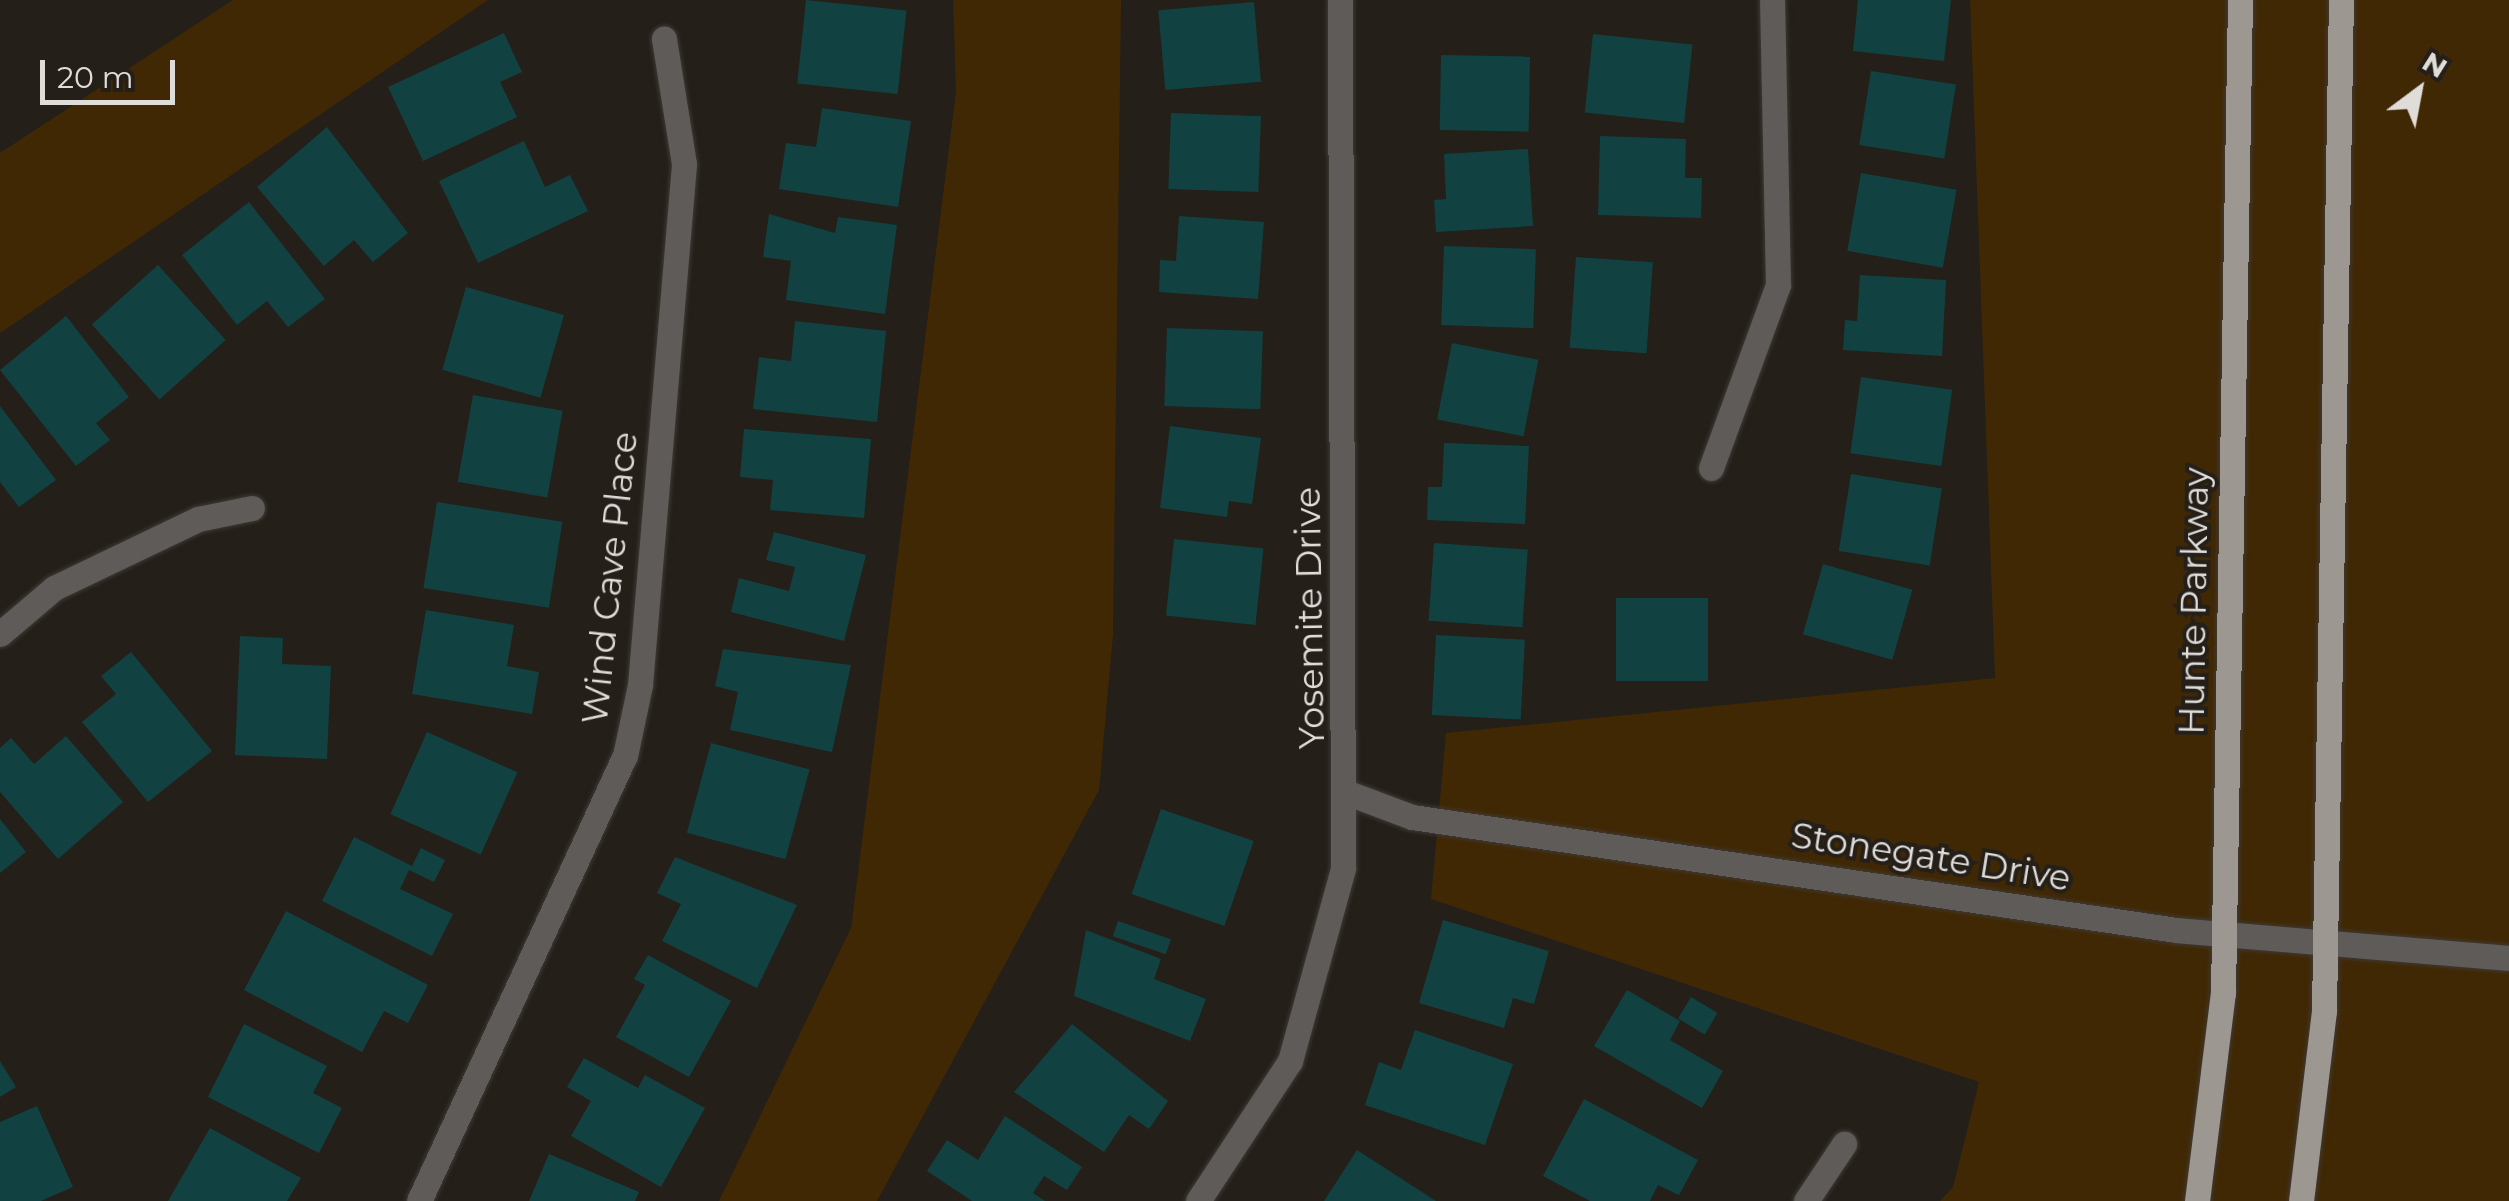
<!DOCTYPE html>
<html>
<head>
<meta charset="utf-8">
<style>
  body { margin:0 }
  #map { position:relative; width:2509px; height:1201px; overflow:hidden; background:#241f19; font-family:Montserrat,sans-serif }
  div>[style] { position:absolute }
  .green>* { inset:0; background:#412804 }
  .building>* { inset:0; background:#114241; transform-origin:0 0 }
  .roads { filter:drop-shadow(0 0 2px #3e3934) drop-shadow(0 0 2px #3e3934) }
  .minor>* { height:25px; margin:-12.5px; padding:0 12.5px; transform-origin:12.5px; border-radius:12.5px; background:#5e5b58 }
  .major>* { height:25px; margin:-12.5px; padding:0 12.5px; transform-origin:12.5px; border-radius:12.5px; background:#9d9791 }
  span { translate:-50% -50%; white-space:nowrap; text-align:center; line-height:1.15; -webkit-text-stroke:8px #241f19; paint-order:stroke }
  .street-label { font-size:35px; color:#e0dcd8 }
  .north { position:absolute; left:2369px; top:40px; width:100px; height:100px; -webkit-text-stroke:8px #241f19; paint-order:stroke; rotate:32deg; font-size:28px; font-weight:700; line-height:40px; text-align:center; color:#e0dcd8 }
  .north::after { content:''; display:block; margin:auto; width:35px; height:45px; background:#e0dcd8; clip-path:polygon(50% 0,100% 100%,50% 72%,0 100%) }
  .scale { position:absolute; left:40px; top:60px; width:135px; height:45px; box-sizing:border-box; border:5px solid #e0dcd8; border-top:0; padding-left:12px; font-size:30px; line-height:35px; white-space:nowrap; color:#e0dcd8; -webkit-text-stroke:8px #241f19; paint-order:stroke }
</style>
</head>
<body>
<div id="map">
  <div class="green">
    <div style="clip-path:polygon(233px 0,488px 0,0 333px,0 153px)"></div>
    <div style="clip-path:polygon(953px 0,1121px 0,1113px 635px,1099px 790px,877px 1201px,719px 1201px,851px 928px,956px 92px)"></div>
    <div style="clip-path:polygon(1970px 0,2509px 0,2509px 1201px,1940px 1201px,1953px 1187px,1979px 1082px,1431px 899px,1446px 733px,1995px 678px)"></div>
  </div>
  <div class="building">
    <div style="left:806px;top:0;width:101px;height:84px;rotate:6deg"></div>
    <div style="clip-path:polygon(1858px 0,1951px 0,1944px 61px,1853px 51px)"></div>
    <div style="left:1254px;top:2px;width:80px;height:96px;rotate:85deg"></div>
    <div style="clip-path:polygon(504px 33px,522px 72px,500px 82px,517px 117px,423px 161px,388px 87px)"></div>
    <div style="left:1593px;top:34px;width:100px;height:79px;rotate:6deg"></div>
    <div style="left:1441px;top:55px;width:89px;height:75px;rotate:1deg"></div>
    <div style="left:1871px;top:71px;width:86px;height:75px;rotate:9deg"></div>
    <div style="clip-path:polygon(822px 108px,911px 121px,898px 207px,779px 189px,786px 143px,816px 147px)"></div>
    <div style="left:1171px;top:113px;width:90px;height:76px;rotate:2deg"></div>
    <div style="clip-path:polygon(327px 127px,408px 233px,373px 262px,354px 240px,324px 266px,257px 187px)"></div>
    <div style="clip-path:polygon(1600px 136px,1686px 139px,1685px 178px,1702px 178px,1701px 218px,1598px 215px)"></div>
    <div style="clip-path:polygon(524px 141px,545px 187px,570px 175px,588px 211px,478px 263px,439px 181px)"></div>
    <div style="clip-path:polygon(1528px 149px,1533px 226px,1436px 232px,1434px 200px,1446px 199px,1444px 154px)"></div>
    <div style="left:1861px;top:173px;width:97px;height:79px;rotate:10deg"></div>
    <div style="clip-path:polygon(249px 202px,325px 299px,288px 327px,267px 301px,237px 325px,182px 255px)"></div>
    <div style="clip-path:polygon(769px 214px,835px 233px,838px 217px,897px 225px,885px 314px,786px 300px,791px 261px,763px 257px)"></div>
    <div style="clip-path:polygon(1179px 216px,1264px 222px,1258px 299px,1159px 292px,1160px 260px,1176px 261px)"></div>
    <div style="left:1444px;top:246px;width:92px;height:79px;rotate:2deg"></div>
    <div style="left:1576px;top:257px;width:77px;height:91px;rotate:4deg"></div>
    <div style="left:158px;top:265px;width:101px;height:89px;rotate:48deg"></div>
    <div style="clip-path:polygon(1860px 275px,1946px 280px,1942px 356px,1843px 350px,1845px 320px,1857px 321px)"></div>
    <div style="left:466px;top:287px;width:102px;height:86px;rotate:16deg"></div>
    <div style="clip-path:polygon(66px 316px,129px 397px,96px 423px,110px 440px,76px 466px,0 370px)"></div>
    <div style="clip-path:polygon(795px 321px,886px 331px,877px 422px,753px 409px,759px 357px,791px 361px)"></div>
    <div style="left:1167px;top:328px;width:96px;height:78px;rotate:2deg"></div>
    <div style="left:1452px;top:343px;width:88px;height:78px;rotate:11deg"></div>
    <div style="left:1861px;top:377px;width:92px;height:77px;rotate:8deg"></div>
    <div style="left:473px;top:395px;width:91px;height:88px;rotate:10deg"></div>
    <div style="clip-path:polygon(0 406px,56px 480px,19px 507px,0 482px)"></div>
    <div style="clip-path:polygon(1170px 426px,1261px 438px,1252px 504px,1229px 501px,1227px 517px,1160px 508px)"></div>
    <div style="clip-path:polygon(744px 429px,871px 439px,864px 518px,770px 510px,773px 480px,740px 477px)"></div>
    <div style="clip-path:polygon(1444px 443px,1529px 446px,1525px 524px,1427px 520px,1428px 487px,1442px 487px)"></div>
    <div style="left:1851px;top:474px;width:92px;height:78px;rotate:9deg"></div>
    <div style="left:437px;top:502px;width:127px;height:87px;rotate:9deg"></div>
    <div style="clip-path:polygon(774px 532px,866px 555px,844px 641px,731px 612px,739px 578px,789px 591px,795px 567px,766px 560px)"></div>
    <div style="left:1174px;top:539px;width:90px;height:77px;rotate:6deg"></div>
    <div style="left:1434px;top:543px;width:94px;height:78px;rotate:4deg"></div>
    <div style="left:1823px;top:564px;width:93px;height:73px;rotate:16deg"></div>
    <div style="left:1616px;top:598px;width:92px;height:83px"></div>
    <div style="clip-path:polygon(426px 610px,514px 625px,507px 666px,539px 672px,532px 714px,412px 694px)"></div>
    <div style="left:1436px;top:635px;width:89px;height:80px;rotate:3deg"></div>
    <div style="clip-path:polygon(240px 636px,283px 638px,282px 664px,331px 666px,327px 759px,235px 755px)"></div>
    <div style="clip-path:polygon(723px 649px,851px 665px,832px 752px,730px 730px,738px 692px,715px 686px)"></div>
    <div style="clip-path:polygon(131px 652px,212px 751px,148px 802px,82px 722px,116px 694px,101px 676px)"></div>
    <div style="left:427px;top:732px;width:99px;height:90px;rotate:24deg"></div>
    <div style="clip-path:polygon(66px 736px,123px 802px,58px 859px,0 792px,0 748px,11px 738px,34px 764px)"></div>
    <div style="left:711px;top:743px;width:102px;height:93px;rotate:15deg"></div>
    <div style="left:1161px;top:809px;width:98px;height:90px;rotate:19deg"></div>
    <div style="clip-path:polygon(0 819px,26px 852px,0 873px)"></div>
    <div style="clip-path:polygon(354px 837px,412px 866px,421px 848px,445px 860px,434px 882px,409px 870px,400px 889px,453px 914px,432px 956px,322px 901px)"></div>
    <div style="clip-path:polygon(675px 857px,797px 905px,757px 988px,662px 941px,681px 904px,657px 893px)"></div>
    <div style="clip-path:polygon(286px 911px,428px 985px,408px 1023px,384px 1011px,362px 1052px,244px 990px)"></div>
    <div style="clip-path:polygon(1443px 920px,1549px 951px,1534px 1004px,1513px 998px,1504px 1028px,1419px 1003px)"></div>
    <div style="left:1118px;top:921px;width:56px;height:16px;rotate:19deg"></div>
    <div style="clip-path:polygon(1086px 930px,1161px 959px,1154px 979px,1206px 999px,1190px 1041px,1074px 996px)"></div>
    <div style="clip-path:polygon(648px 955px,731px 1001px,689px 1077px,616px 1037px,645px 985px,634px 979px)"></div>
    <div style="clip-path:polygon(1627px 990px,1680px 1021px,1670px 1040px,1723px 1071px,1702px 1108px,1594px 1046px)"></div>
    <div style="left:1691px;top:997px;width:31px;height:25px;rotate:31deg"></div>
    <div style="clip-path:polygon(244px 1024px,327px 1066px,313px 1093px,342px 1108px,319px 1153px,208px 1097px)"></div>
    <div style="clip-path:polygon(1072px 1024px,1168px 1101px,1149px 1129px,1129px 1115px,1104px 1152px,1014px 1092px)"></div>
    <div style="clip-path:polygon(1415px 1030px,1513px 1064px,1485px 1145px,1365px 1105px,1379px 1062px,1401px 1070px)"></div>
    <div style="clip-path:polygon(584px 1058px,638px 1088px,645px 1075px,705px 1108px,661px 1187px,571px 1136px,591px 1101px,567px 1087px)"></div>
    <div style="clip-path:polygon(0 1061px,16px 1087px,0 1097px)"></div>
    <div style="clip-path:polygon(1584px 1099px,1698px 1160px,1679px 1195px,1658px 1185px,1650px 1201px,1590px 1201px,1543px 1176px)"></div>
    <div style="clip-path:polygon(37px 1106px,73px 1187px,41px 1201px,0 1201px,0 1122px)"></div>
    <div style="clip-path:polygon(1005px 1116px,1082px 1167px,1067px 1190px,1044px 1176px,1033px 1193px,1045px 1201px,972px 1201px,927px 1171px,947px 1140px,978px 1160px)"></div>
    <div style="clip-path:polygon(210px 1128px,301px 1178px,287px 1201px,168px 1201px)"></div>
    <div style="clip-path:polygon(1357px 1150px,1436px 1201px,1324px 1201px)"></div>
    <div style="clip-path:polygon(549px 1154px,639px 1192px,635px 1201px,529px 1201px)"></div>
  </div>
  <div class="roads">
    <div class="minor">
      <div style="left:1711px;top:468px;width:195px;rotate:-69.9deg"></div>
      <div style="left:1778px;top:285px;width:285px;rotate:-91.2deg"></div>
      <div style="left:0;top:634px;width:71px;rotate:-40.4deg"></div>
      <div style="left:54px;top:588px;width:160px;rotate:-25.6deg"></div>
      <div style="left:198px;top:519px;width:55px;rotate:-11.5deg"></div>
      <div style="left:1348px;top:793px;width:68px;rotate:20.6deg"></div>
      <div style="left:1412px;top:817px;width:772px;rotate:8.41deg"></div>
      <div style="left:2176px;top:930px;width:334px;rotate:4.8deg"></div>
      <div style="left:419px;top:1201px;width:490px;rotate:-65.2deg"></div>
      <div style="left:625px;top:756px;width:73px;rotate:-78.1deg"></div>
      <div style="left:640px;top:685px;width:523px;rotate:-85.17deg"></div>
      <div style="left:684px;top:164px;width:127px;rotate:-99.1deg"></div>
      <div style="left:1198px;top:1201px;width:168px;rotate:-56.7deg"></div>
      <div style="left:1290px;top:1061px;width:200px;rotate:-74.6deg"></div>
      <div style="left:1343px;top:868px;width:868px;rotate:-90.2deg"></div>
      <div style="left:1806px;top:1201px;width:69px;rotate:-56.3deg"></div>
    </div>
    <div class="major">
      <div style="left:2197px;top:1201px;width:210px;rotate:-82.9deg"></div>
      <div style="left:2223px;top:993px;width:993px;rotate:-89.02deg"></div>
      <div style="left:2301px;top:1201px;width:191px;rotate:-83.1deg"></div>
      <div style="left:2324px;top:1011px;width:1011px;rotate:-89.04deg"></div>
    </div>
  </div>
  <div class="street-label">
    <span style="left:610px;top:578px;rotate:-84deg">Wind Cave Place</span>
    <span style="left:2194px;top:601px;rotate:-89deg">Hunte Parkway</span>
    <span style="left:1310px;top:618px;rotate:-91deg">Yosemite Drive</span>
    <span style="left:1931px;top:857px;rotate:9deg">Stonegate Drive</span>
  </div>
  <div class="north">N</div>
  <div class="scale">20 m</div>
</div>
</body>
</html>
